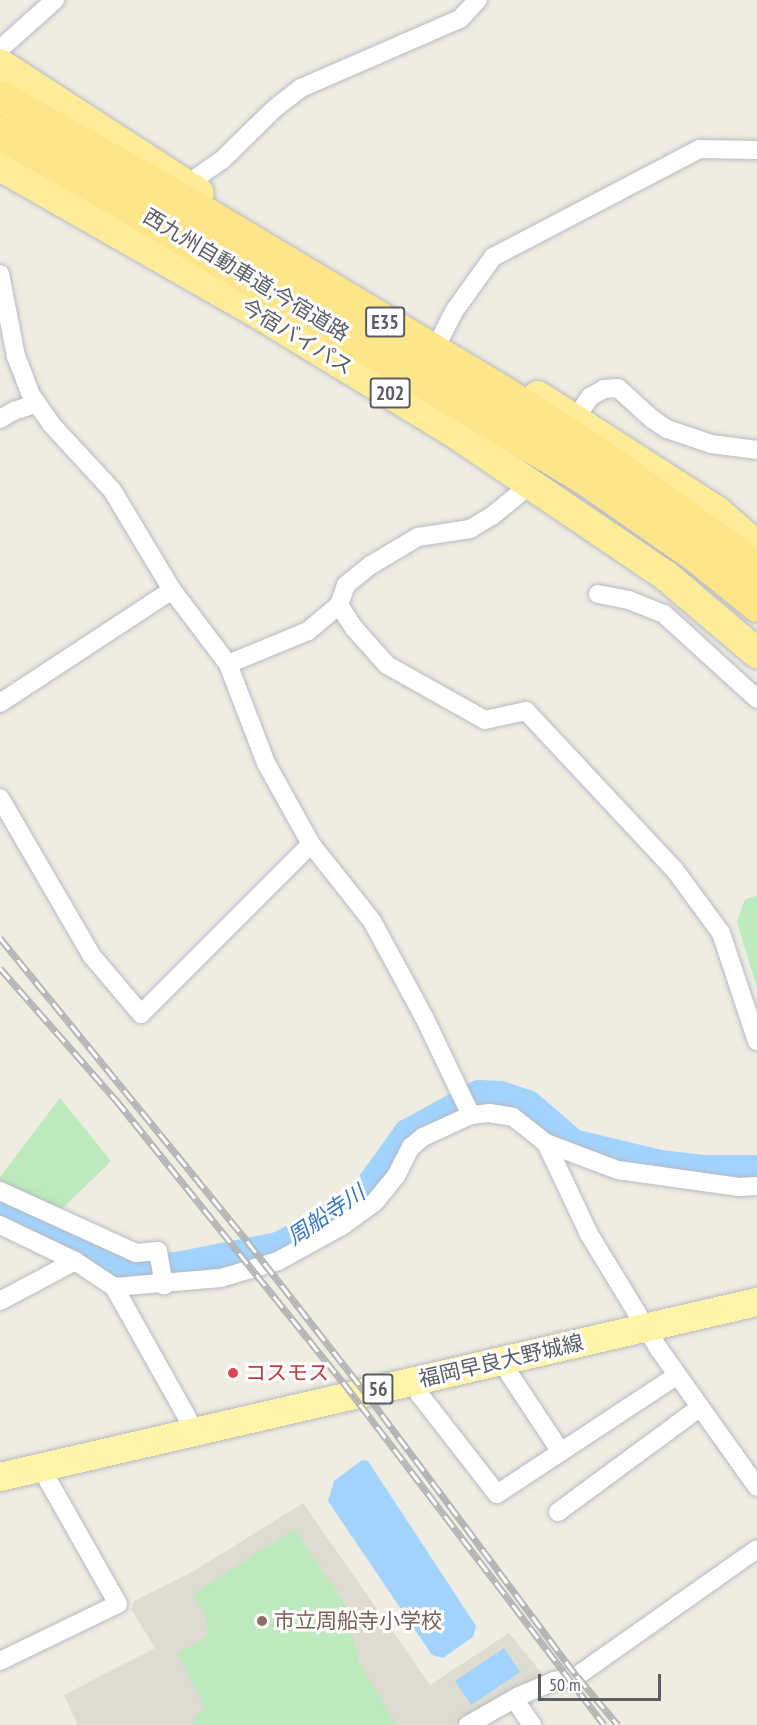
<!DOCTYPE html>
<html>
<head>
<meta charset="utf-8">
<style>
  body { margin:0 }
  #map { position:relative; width:757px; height:1725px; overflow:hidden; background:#efece2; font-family:"PT Sans Narrow","Noto Sans JP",sans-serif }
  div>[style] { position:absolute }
  .education>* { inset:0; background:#dedbd1 }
  .green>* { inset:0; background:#bce9bd }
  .water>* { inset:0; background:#a2d3ff; transform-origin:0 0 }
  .river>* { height:30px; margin:-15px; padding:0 15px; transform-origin:15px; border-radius:15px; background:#a2d3ff }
  .roads { filter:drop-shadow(0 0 2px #b7bac0) drop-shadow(0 0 2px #b7bac0) }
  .minor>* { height:18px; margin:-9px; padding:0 9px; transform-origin:9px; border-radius:9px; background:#fff }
  .primary>* { height:28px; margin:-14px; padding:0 14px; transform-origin:14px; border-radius:14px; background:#fff4a7 }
  .trunk>* { height:30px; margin:-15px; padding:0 15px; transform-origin:15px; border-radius:15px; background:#ffec98 }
  .motorway>* { height:33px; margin:-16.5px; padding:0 16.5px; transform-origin:16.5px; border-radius:16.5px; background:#ffe589 }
  .rail>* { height:7px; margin-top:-3.5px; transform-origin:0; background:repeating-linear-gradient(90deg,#fff 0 14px,#b4b5b5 0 28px); box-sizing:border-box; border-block:2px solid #b4b5b5 }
  .dots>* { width:16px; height:16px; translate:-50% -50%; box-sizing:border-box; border:3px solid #fff; border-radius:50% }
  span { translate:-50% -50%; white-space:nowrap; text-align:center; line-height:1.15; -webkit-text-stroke:6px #fff; paint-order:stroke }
  .shield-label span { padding:2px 4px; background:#fff; border:2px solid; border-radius:4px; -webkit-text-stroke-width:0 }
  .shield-label { font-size:20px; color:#5a5e64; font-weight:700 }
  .street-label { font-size:21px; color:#5a5e64 }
  .health-label { font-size:21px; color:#be3a42 }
  .left { translate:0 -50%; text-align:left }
  .education-label { font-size:21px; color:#785e54 }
  .water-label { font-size:22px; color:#3777c4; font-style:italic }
  .scale { position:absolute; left:538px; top:1674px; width:123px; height:27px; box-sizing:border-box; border:3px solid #5a5e64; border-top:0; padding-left:8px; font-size:18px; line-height:21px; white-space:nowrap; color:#5a5e64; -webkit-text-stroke:4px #fff; paint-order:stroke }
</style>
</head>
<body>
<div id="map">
  <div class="education">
    <div style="clip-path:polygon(303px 1503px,430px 1685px,509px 1633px,544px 1676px,454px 1725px,78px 1725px,64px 1695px,155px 1648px,131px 1609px,134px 1601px,192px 1572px)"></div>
  </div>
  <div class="green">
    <div style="clip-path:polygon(757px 896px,757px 988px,737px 922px,745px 899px)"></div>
    <div style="clip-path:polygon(60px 1098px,111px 1161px,59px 1212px,0 1184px,0 1177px)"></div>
    <div style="clip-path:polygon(294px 1529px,345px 1604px,359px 1662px,396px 1725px,197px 1725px,193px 1718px,205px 1708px,177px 1653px,204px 1639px,208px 1633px,205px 1614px,193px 1594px)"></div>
  </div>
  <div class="water">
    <div style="clip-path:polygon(362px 1460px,368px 1461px,476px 1626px,473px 1637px,443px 1658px,432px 1655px,328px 1501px,334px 1481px)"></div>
    <div style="left:504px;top:1648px;width:29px;height:59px;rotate:56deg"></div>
  </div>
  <div class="river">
    <div style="left:0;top:1212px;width:147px;rotate:23.6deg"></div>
    <div style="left:135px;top:1271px;width:42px;rotate:-5.4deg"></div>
    <div style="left:177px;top:1267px;width:103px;rotate:-11.2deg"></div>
    <div style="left:278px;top:1247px;width:42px;rotate:-27.2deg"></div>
    <div style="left:315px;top:1228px;width:62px;rotate:-35.2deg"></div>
    <div style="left:366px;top:1192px;width:72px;rotate:-54.1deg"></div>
    <div style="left:408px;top:1134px;width:81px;rotate:-28.8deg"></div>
    <div style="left:479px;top:1095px;width:21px;rotate:3deg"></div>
    <div style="left:500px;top:1096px;width:29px;rotate:18deg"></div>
    <div style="left:528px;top:1105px;width:60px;rotate:40.9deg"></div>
    <div style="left:573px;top:1144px;width:89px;rotate:13.6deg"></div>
    <div style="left:660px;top:1165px;width:43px;rotate:6.6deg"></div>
    <div style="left:703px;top:1170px;width:54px"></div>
  </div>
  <div class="roads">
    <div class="minor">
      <div style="left:0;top:49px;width:74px;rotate:-41.7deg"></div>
      <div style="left:186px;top:185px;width:44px;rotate:-34.8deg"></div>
      <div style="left:222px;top:160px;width:73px;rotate:-44.4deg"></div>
      <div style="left:274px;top:109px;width:34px;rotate:-38deg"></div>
      <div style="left:301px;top:88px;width:173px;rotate:-23.5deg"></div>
      <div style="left:460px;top:19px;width:26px;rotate:-47deg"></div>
      <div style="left:0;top:274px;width:84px;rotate:79deg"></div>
      <div style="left:16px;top:356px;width:42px;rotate:69deg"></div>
      <div style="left:31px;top:395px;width:35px;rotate:55deg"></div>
      <div style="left:51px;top:424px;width:90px;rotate:47.3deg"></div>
      <div style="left:112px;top:490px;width:117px;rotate:59deg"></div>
      <div style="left:172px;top:590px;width:93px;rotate:52.9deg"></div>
      <div style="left:228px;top:664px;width:106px;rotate:69deg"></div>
      <div style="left:266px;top:763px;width:93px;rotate:60.9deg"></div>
      <div style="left:311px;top:844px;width:98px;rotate:51.6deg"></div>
      <div style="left:372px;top:921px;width:109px;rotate:61.6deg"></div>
      <div style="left:424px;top:1017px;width:109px;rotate:64.4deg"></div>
      <div style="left:441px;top:337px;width:30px;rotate:-63deg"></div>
      <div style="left:455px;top:310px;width:65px;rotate:-54.4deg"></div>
      <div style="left:493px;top:257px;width:233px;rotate:-27.6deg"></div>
      <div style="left:700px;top:149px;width:57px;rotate:1deg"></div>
      <div style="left:0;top:419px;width:16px;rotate:-30deg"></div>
      <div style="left:14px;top:411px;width:24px;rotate:-19deg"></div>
      <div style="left:575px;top:419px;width:27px;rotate:-56deg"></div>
      <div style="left:590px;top:397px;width:16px;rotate:-30deg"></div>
      <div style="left:604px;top:389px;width:14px;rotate:-4deg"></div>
      <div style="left:618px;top:388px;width:46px;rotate:42.4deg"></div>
      <div style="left:652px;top:419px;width:18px;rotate:34deg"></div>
      <div style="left:667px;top:429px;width:46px;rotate:18.8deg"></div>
      <div style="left:711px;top:444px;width:46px;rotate:7.4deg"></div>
      <div style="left:598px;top:594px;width:32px;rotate:11deg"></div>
      <div style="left:629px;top:600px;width:38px;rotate:22deg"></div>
      <div style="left:664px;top:614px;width:126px;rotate:42.4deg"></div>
      <div style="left:339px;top:605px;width:27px;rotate:57deg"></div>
      <div style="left:354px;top:628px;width:50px;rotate:48.3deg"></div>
      <div style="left:387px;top:665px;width:112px;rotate:29.3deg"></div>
      <div style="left:485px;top:720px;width:42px;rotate:-12.4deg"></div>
      <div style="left:526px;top:711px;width:216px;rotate:46.9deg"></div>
      <div style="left:674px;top:869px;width:79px;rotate:53.7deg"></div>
      <div style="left:721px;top:933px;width:114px;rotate:71.6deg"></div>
      <div style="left:228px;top:664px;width:87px;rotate:-22.4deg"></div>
      <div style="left:308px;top:631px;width:40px;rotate:-40deg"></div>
      <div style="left:339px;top:605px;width:21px;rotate:-71deg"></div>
      <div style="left:346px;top:585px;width:32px;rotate:-39deg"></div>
      <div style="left:371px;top:565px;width:55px;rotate:-30.8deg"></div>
      <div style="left:418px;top:537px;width:53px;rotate:-8.7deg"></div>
      <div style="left:470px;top:529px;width:26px;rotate:-31deg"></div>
      <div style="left:492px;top:516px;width:50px;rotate:-39.4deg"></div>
      <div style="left:0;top:703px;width:206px;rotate:-33.3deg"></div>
      <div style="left:0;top:798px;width:183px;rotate:59.8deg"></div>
      <div style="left:92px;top:956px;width:76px;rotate:49.8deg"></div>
      <div style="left:141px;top:1014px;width:240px;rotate:-45deg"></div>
      <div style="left:546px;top:1143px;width:101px;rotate:64.7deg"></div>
      <div style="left:589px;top:1234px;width:135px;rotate:58.7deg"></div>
      <div style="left:659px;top:1349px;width:169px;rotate:54.6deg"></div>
      <div style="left:0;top:1191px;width:149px;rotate:24.5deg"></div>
      <div style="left:136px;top:1253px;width:22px;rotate:-5deg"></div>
      <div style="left:158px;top:1251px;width:35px;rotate:80deg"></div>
      <div style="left:0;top:1225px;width:83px;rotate:25.6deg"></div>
      <div style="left:75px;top:1261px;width:47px;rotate:33.7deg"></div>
      <div style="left:114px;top:1287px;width:107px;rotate:-4.8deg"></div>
      <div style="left:221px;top:1278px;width:59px;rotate:-16.6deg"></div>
      <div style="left:278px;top:1261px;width:73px;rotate:-28.7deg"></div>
      <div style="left:342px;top:1226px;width:39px;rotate:-36deg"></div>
      <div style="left:374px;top:1203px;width:35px;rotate:-51deg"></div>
      <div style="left:396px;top:1176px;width:33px;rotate:-63deg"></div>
      <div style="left:411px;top:1147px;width:16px;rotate:-40deg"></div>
      <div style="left:423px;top:1137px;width:53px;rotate:-24.6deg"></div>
      <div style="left:471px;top:1115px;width:18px;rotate:-6deg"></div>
      <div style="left:489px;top:1113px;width:24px;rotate:9deg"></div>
      <div style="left:513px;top:1117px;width:42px;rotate:38.2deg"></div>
      <div style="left:546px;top:1143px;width:77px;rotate:20.6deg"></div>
      <div style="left:618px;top:1170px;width:122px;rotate:8deg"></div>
      <div style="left:739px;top:1187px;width:18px;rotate:-3deg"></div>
      <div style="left:114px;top:1287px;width:151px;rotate:60.7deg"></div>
      <div style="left:188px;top:1419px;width:14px;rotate:73deg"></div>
      <div style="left:0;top:1301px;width:85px;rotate:-28.1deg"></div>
      <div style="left:506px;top:1361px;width:15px;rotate:74deg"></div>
      <div style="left:510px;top:1375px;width:92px;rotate:56.5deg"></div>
      <div style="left:415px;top:1380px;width:16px;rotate:72deg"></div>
      <div style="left:420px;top:1395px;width:125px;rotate:52.1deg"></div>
      <div style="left:497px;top:1494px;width:214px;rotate:-33.4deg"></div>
      <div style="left:558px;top:1512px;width:175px;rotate:-36.4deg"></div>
      <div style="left:0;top:1661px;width:131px;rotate:-25.8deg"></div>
      <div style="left:118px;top:1604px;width:156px;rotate:-119.5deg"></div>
      <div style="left:514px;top:1699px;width:32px;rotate:55deg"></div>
      <div style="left:468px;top:1725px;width:59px;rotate:-29.6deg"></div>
      <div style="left:519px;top:1696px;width:38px;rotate:-23deg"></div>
      <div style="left:554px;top:1681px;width:24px;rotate:-12deg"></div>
      <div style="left:577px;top:1676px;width:220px;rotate:-35.2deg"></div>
    </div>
    <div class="primary">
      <div style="left:0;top:1477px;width:777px;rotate:-13.02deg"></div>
    </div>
    <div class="trunk">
      <div style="left:0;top:64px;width:237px;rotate:33deg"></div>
      <div style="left:0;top:166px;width:289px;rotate:29.7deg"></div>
      <div style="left:251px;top:309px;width:235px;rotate:31.3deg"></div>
      <div style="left:452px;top:431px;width:257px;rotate:34.1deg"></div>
      <div style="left:665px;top:575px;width:121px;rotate:40.3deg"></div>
      <div style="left:538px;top:396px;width:214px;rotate:32.8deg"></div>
      <div style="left:718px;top:512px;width:52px;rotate:41.1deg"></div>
    </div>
    <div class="motorway">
      <div style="left:0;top:97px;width:219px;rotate:29.5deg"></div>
      <div style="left:191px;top:205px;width:362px;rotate:31deg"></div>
      <div style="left:501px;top:391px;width:117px;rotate:32.7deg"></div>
      <div style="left:599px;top:454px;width:195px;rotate:35.8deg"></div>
      <div style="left:0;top:133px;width:118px;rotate:29.4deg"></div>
      <div style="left:103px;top:191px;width:561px;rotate:30.77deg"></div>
      <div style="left:585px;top:478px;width:133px;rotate:34.9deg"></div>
      <div style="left:694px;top:554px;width:81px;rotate:39deg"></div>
    </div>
  </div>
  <div class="rail">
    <div style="left:0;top:938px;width:391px;rotate:50.8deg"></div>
    <div style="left:247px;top:1241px;width:192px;rotate:52deg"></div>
    <div style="left:365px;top:1392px;width:354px;rotate:53.3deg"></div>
    <div style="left:577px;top:1676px;width:64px;rotate:50.1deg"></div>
    <div style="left:0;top:968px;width:176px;rotate:48.7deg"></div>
    <div style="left:116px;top:1100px;width:362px;rotate:51.2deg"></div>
    <div style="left:343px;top:1382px;width:431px;rotate:52.7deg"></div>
  </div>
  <div class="dots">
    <div style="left:233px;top:1373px;background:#e0444e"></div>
    <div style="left:262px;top:1621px;background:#8d6e63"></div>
  </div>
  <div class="shield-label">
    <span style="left:385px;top:322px">E35</span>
    <span style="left:390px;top:393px">202</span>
    <span style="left:378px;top:1389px">56</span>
  </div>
  <div class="street-label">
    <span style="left:246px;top:275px;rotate:31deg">西九州自動車道;今宿道路</span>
    <span style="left:297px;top:337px;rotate:31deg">今宿バイパス</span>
    <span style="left:501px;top:1361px;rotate:-13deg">福岡早良大野城線</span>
  </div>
  <div class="health-label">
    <span class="left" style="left:245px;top:1373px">コスモス</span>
  </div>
  <div class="education-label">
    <span class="left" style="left:274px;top:1621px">市立周船寺小学校</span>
  </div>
  <div class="water-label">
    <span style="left:326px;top:1215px;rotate:-34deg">周船寺川</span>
  </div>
  <div class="scale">50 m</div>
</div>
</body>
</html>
